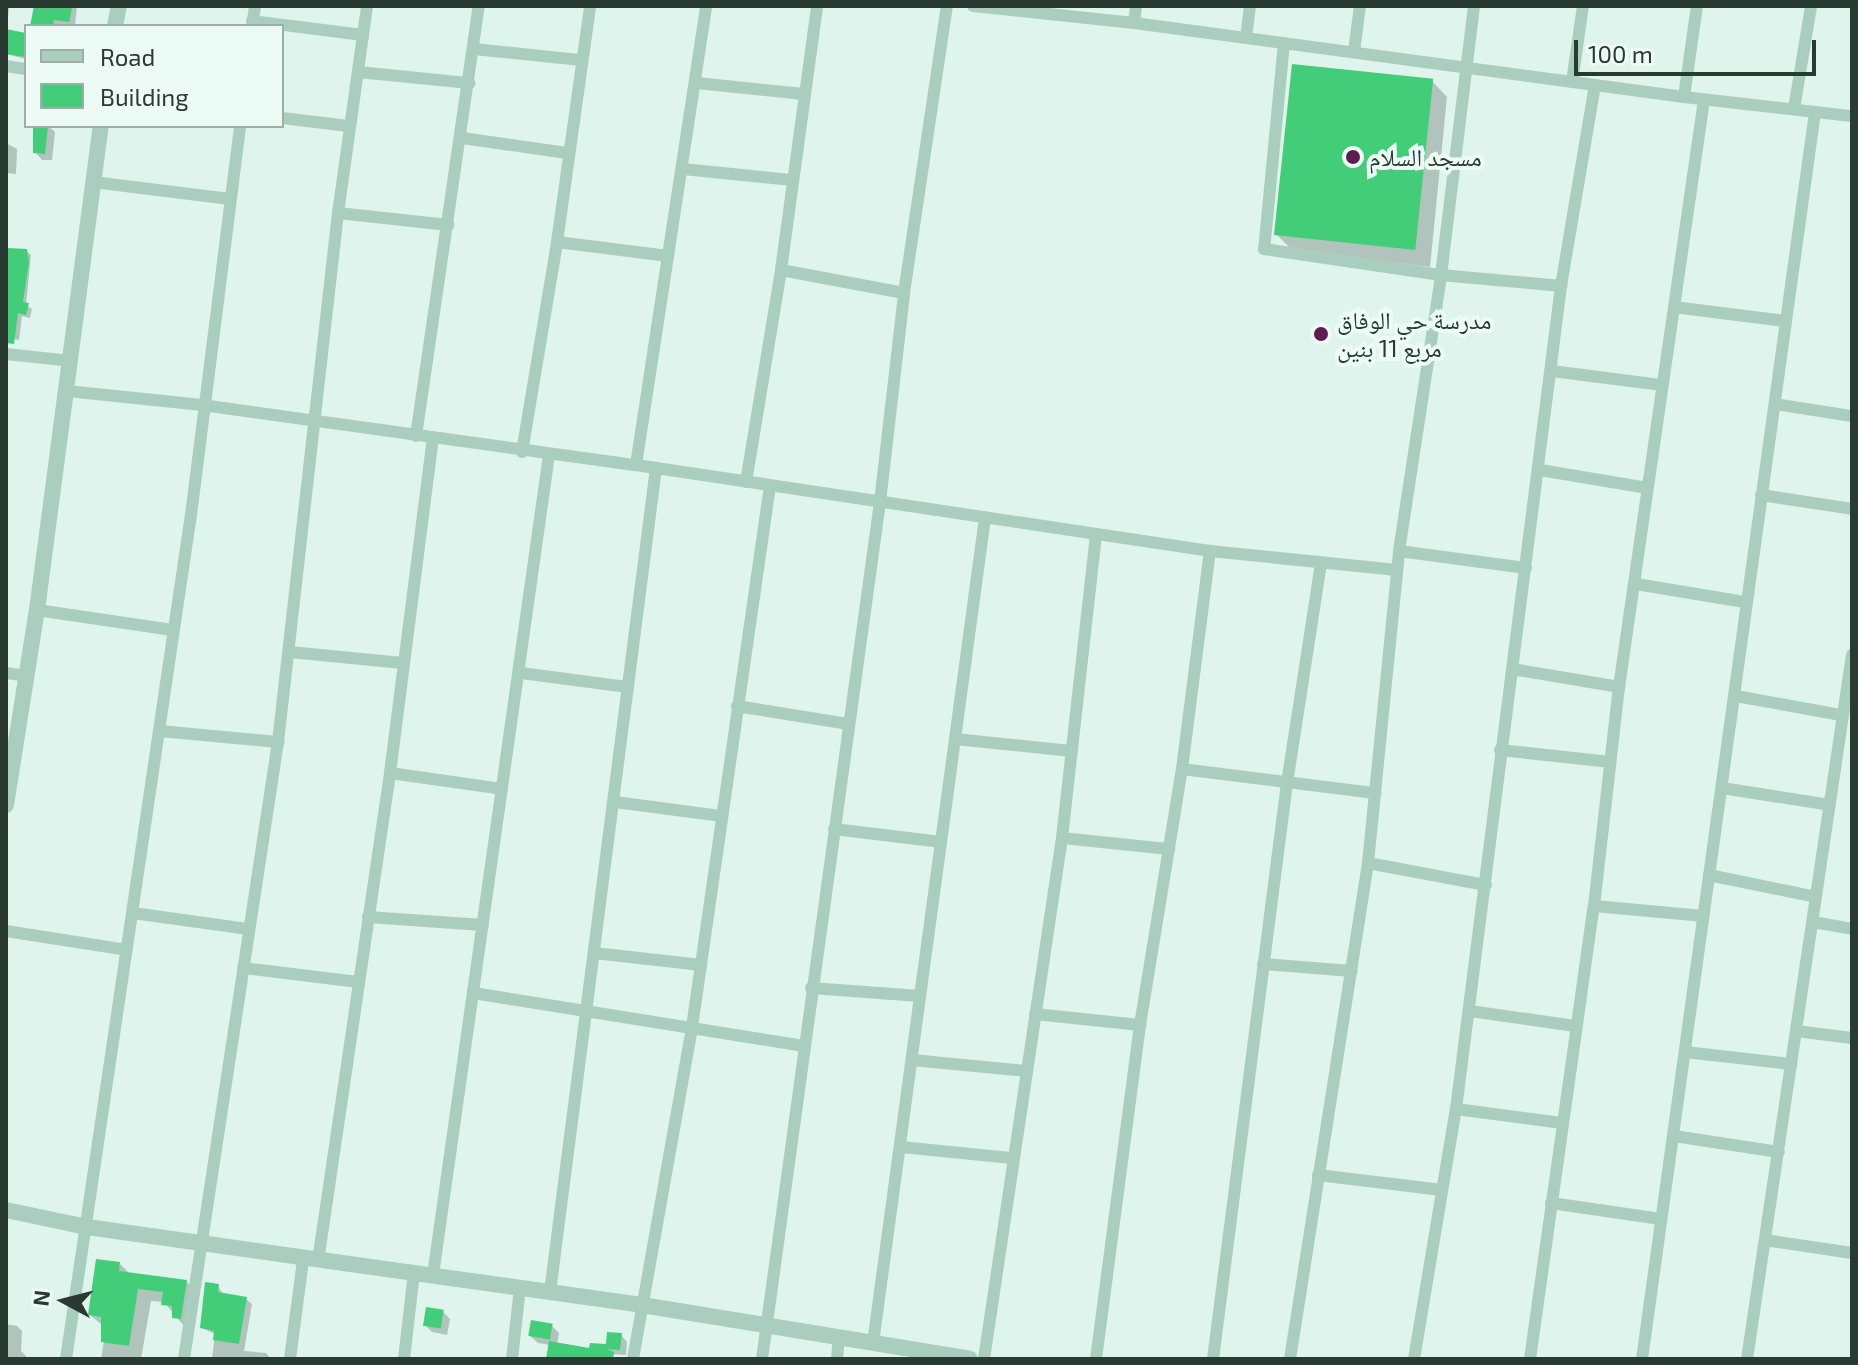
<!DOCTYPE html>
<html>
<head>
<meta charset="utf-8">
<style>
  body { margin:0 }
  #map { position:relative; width:1858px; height:1365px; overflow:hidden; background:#def4ed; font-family:"Exo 2","Noto Naskh Arabic",sans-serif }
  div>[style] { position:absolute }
  .shadow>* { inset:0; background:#0003 }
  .building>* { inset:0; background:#43cd78; transform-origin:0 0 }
  .minor>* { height:12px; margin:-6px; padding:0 6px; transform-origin:6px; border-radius:6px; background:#a9cebf }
  .tertiary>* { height:16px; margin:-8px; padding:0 8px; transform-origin:8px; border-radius:8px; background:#a9cebf }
  .dots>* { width:22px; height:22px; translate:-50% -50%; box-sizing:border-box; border:4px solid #ecfbf6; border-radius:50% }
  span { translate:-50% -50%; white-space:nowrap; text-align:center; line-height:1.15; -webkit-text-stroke:8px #ecfbf6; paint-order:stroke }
  .poi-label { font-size:24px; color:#293a31 }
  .left { translate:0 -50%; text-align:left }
  .frame { position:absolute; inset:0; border:8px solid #293a31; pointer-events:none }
  .legend { position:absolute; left:24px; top:24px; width:260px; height:104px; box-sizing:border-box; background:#ecfbf6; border:2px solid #9eaea7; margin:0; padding:10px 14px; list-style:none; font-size:24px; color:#293a31 }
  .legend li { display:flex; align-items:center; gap:16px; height:40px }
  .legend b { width:40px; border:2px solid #9eaea7 }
  .north { position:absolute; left:24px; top:1261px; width:80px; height:80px; -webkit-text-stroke:6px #ecfbf6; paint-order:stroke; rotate:277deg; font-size:22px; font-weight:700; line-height:32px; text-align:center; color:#293a31 }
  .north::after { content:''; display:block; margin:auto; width:28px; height:36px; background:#293a31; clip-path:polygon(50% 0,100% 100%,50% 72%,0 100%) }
  .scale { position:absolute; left:1574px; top:40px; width:242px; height:36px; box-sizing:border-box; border:4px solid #293a31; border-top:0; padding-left:10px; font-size:24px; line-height:28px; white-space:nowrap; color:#293a31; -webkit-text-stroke:6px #ecfbf6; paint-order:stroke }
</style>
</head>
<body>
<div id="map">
  <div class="shadow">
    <div style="clip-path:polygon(6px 6px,9px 6px,7px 32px,26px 36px,26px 59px,6px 54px)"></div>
    <div style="clip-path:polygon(30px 6px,77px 6px,75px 26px,32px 26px,35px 7px)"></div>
    <div style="clip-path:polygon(1432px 81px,1447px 97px,1430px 267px,1292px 250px,1276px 234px)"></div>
    <div style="clip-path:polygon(35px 126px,48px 126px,55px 132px,52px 160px,42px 160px,35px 152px)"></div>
    <div style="clip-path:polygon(6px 143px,17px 149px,16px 174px,6px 173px)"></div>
    <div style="clip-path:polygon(6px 249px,26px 251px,31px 255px,26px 305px,32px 309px,30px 318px,22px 316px,19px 340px,6px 337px)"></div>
    <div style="clip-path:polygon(120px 1264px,130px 1274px,186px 1281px,199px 1295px,188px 1331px,164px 1302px,151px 1301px,141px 1359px,101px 1359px,106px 1328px,90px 1315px)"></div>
    <div style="clip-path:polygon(218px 1286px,223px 1295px,246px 1299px,252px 1304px,244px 1351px,266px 1353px,271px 1359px,212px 1359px,215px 1334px,202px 1328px)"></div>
    <div style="clip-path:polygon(443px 1312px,450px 1319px,447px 1335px,432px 1332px,425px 1325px)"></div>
    <div style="clip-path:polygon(6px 1324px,17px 1326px,22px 1331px,21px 1351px,29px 1359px,6px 1359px)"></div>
    <div style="clip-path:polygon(552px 1326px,559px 1333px,557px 1345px,591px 1350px,607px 1347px,621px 1335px,627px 1342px,626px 1355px,612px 1354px,611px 1359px,548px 1359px,550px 1345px,538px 1343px,530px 1336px)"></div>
  </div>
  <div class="building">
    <div style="clip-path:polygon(34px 6px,72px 8px,69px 22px,54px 20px,53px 26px,30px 26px)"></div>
    <div style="clip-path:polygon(6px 29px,26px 33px,26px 57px,6px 54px)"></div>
    <div style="left:1292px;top:64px;width:142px;height:172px;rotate:6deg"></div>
    <div style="clip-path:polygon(33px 126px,48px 126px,45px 154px,33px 153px)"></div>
    <div style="clip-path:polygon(8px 248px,27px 249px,29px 262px,23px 302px,29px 303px,26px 315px,18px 313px,14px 344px,6px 343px)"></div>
    <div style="clip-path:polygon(96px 1259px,120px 1262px,119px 1271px,187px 1280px,181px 1319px,172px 1318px,172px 1306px,161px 1305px,163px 1292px,138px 1289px,129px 1346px,101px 1342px,101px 1317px,88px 1315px)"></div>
    <div style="clip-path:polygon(205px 1282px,219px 1284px,218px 1292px,247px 1297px,239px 1344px,213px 1340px,214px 1331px,200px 1328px)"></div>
    <div style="left:426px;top:1307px;width:18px;height:19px;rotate:9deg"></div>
    <div style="left:531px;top:1320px;width:22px;height:16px;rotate:10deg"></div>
    <div style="clip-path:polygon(607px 1332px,622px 1333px,620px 1350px,606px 1349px,614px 1352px,613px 1359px,546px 1359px,549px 1341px,589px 1348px,590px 1343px,606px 1344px)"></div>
  </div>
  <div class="minor">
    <div style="left:973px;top:6px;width:162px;rotate:6deg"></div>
    <div style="left:1134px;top:23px;width:555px;rotate:7.66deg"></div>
    <div style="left:1684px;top:97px;width:169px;rotate:6.5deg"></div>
    <div style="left:252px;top:21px;width:112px;rotate:7.2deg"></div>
    <div style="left:1134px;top:23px;width:17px;rotate:-83deg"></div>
    <div style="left:252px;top:26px;width:20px;rotate:-81deg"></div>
    <div style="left:1246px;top:38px;width:32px;rotate:-83deg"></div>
    <div style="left:1284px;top:43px;width:207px;rotate:95.5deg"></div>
    <div style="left:1264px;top:249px;width:179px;rotate:8.4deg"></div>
    <div style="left:1441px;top:275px;width:121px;rotate:5.2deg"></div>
    <div style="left:474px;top:49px;width:108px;rotate:5.9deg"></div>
    <div style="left:1354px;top:52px;width:46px;rotate:-82.6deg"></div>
    <div style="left:6px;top:66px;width:20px;rotate:9deg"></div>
    <div style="left:358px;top:72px;width:112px;rotate:5.7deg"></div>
    <div style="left:1572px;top:82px;width:77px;rotate:-81.8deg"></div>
    <div style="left:697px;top:83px;width:107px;rotate:5.9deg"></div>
    <div style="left:1684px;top:97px;width:92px;rotate:-81.9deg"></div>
    <div style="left:1794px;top:109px;width:104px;rotate:-80.6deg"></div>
    <div style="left:282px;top:118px;width:67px;rotate:6.8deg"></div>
    <div style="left:462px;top:138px;width:106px;rotate:8.1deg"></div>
    <div style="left:683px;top:169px;width:110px;rotate:5.8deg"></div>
    <div style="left:93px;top:182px;width:138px;rotate:7.1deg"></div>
    <div style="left:338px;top:213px;width:111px;rotate:6.2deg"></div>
    <div style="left:557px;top:242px;width:112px;rotate:7.2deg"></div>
    <div style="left:781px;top:270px;width:125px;rotate:10.6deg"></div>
    <div style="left:1674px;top:307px;width:112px;rotate:7.2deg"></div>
    <div style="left:6px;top:354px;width:65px;rotate:6.1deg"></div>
    <div style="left:1552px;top:371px;width:111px;rotate:7.3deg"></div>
    <div style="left:67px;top:391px;width:136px;rotate:5.9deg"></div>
    <div style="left:202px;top:405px;width:438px;rotate:7.9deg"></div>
    <div style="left:636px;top:465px;width:580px;rotate:8.52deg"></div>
    <div style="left:1210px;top:551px;width:188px;rotate:5.8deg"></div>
    <div style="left:1775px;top:404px;width:78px;rotate:8.9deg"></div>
    <div style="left:416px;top:436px;width:435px;rotate:-81.7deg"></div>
    <div style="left:522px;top:452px;width:213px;rotate:-80.5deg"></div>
    <div style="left:557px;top:242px;width:238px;rotate:-82deg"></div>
    <div style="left:636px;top:465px;width:464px;rotate:-81.3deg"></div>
    <div style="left:1540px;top:470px;width:109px;rotate:9.5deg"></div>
    <div style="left:746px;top:482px;width:215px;rotate:-80.6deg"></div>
    <div style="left:781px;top:270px;width:266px;rotate:-82.2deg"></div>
    <div style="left:1761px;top:495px;width:92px;rotate:8.7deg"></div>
    <div style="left:1399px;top:551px;width:128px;rotate:7.6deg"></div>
    <div style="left:1636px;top:584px;width:110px;rotate:9.4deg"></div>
    <div style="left:37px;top:610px;width:137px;rotate:8.4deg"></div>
    <div style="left:290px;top:652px;width:113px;rotate:5.6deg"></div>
    <div style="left:1512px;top:669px;width:109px;rotate:9.5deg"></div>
    <div style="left:6px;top:673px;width:21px;rotate:8deg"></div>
    <div style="left:521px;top:673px;width:108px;rotate:7.5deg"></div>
    <div style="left:1736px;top:696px;width:107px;rotate:10.3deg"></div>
    <div style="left:737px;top:706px;width:112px;rotate:9.2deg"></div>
    <div style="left:160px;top:731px;width:119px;rotate:5.3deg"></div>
    <div style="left:955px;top:739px;width:117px;rotate:5.9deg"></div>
    <div style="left:1500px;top:750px;width:111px;rotate:6.2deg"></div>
    <div style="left:1182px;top:769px;width:195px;rotate:7.1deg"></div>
    <div style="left:390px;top:773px;width:113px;rotate:8.1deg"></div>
    <div style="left:1722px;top:788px;width:109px;rotate:8.9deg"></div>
    <div style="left:615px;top:802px;width:108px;rotate:7.5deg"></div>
    <div style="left:834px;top:829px;width:108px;rotate:6.9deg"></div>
    <div style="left:1062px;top:838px;width:108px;rotate:5.9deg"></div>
    <div style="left:1368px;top:863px;width:120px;rotate:10.6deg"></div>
    <div style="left:1709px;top:875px;width:109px;rotate:11.6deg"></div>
    <div style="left:1594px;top:906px;width:110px;rotate:5.2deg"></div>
    <div style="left:133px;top:913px;width:117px;rotate:7.9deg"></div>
    <div style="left:368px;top:917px;width:115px;rotate:4deg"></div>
    <div style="left:1813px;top:922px;width:40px;rotate:10deg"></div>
    <div style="left:6px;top:931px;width:122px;rotate:8.9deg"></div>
    <div style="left:594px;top:953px;width:108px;rotate:6.4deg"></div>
    <div style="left:1263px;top:964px;width:89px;rotate:4.5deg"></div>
    <div style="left:243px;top:968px;width:116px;rotate:6.9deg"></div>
    <div style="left:811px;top:988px;width:109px;rotate:4.2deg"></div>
    <div style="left:473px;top:993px;width:335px;rotate:9.1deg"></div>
    <div style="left:1470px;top:1011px;width:106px;rotate:8.1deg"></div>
    <div style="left:1035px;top:1014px;width:106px;rotate:6deg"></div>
    <div style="left:1796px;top:1031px;width:56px;rotate:7.1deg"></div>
    <div style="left:1685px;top:1052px;width:107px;rotate:6.5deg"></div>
    <div style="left:912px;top:1060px;width:115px;rotate:5.5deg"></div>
    <div style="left:1456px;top:1109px;width:107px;rotate:7.5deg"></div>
    <div style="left:1674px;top:1136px;width:106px;rotate:8.7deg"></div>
    <div style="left:901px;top:1147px;width:112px;rotate:5.7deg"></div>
    <div style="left:1318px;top:1175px;width:125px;rotate:6.9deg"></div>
    <div style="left:1551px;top:1203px;width:111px;rotate:8.3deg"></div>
    <div style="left:1765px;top:1240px;width:88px;rotate:8.5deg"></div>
    <div style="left:318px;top:1261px;width:493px;rotate:-81.6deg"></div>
    <div style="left:390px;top:773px;width:338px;rotate:-82.7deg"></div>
    <div style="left:433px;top:1275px;width:828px;rotate:-81.95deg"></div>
    <div style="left:550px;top:1292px;width:831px;rotate:-82.67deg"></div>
    <div style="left:873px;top:1343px;width:833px;rotate:-82.27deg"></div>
    <div style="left:66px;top:1359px;width:853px;rotate:-81.58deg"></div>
    <div style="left:191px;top:515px;width:392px;rotate:-82.8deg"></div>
    <div style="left:184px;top:1359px;width:624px;rotate:-81.34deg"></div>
    <div style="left:278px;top:742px;width:532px;rotate:-83.53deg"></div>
    <div style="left:338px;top:213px;width:209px;rotate:-82deg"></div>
    <div style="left:290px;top:1359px;width:100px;rotate:-82.5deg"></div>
    <div style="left:404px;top:1359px;width:88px;rotate:-83.4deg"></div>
    <div style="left:512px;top:1359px;width:71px;rotate:-83.6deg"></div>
    <div style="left:633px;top:1359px;width:337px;rotate:-79.9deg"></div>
    <div style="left:692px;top:1027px;width:547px;rotate:-81.8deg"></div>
    <div style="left:762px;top:1359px;width:865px;rotate:-82.16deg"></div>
    <div style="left:880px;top:502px;width:210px;rotate:-83.4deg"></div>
    <div style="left:904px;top:293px;width:290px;rotate:-81.5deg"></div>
    <div style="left:837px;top:1359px;width:22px;rotate:-85deg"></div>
    <div style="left:984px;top:1359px;width:527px;rotate:-81.49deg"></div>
    <div style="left:1062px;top:838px;width:305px;rotate:-83.6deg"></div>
    <div style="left:1096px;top:1359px;width:337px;rotate:-82.5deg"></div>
    <div style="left:1140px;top:1025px;width:259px;rotate:-80.7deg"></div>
    <div style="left:1182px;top:769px;width:220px;rotate:-82.7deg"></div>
    <div style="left:1213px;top:1359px;width:581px;rotate:-82.68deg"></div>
    <div style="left:1287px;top:783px;width:222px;rotate:-81.2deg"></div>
    <div style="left:1290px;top:1359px;width:502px;rotate:-81.06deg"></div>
    <div style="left:1368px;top:863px;width:314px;rotate:-84.3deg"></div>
    <div style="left:1399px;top:551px;width:279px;rotate:-81.3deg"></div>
    <div style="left:1441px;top:275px;width:271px;rotate:-83deg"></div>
    <div style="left:1414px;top:1359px;width:254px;rotate:-80.5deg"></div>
    <div style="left:1456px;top:1109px;width:830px;rotate:-82.73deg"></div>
    <div style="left:1561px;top:286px;width:204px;rotate:-80.4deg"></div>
    <div style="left:1530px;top:1359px;width:457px;rotate:-82deg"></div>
    <div style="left:1594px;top:906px;width:220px;rotate:-83.5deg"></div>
    <div style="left:1619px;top:687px;width:593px;rotate:-81.76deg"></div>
    <div style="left:1642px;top:1359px;width:1259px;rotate:-82.1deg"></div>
    <div style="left:1747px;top:1359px;width:712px;rotate:-81.52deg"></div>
  </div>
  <div class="tertiary">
    <div style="left:115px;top:26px;width:20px;rotate:-79deg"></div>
    <div style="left:6px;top:805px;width:197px;rotate:-81deg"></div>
    <div style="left:37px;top:610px;width:488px;rotate:-82.5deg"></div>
    <div style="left:6px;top:1210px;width:83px;rotate:11.9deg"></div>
    <div style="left:87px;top:1227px;width:560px;rotate:8deg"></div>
    <div style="left:642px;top:1305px;width:332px;rotate:9.3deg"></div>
  </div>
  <div class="dots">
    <div style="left:1353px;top:157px;background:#5f1c51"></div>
    <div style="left:1321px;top:334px;background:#5f1c51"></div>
  </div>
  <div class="poi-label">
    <span class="left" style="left:1369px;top:157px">مسجد السلام</span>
    <span class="left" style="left:1337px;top:334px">مدرسة حي الوفاق<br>مربع 11 بنين</span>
  </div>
  <div class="frame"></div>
  <ul class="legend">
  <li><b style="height:10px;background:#a9cebf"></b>Road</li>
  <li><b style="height:22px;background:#43cd78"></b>Building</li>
  </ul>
  <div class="north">N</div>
  <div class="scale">100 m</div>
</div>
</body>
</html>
